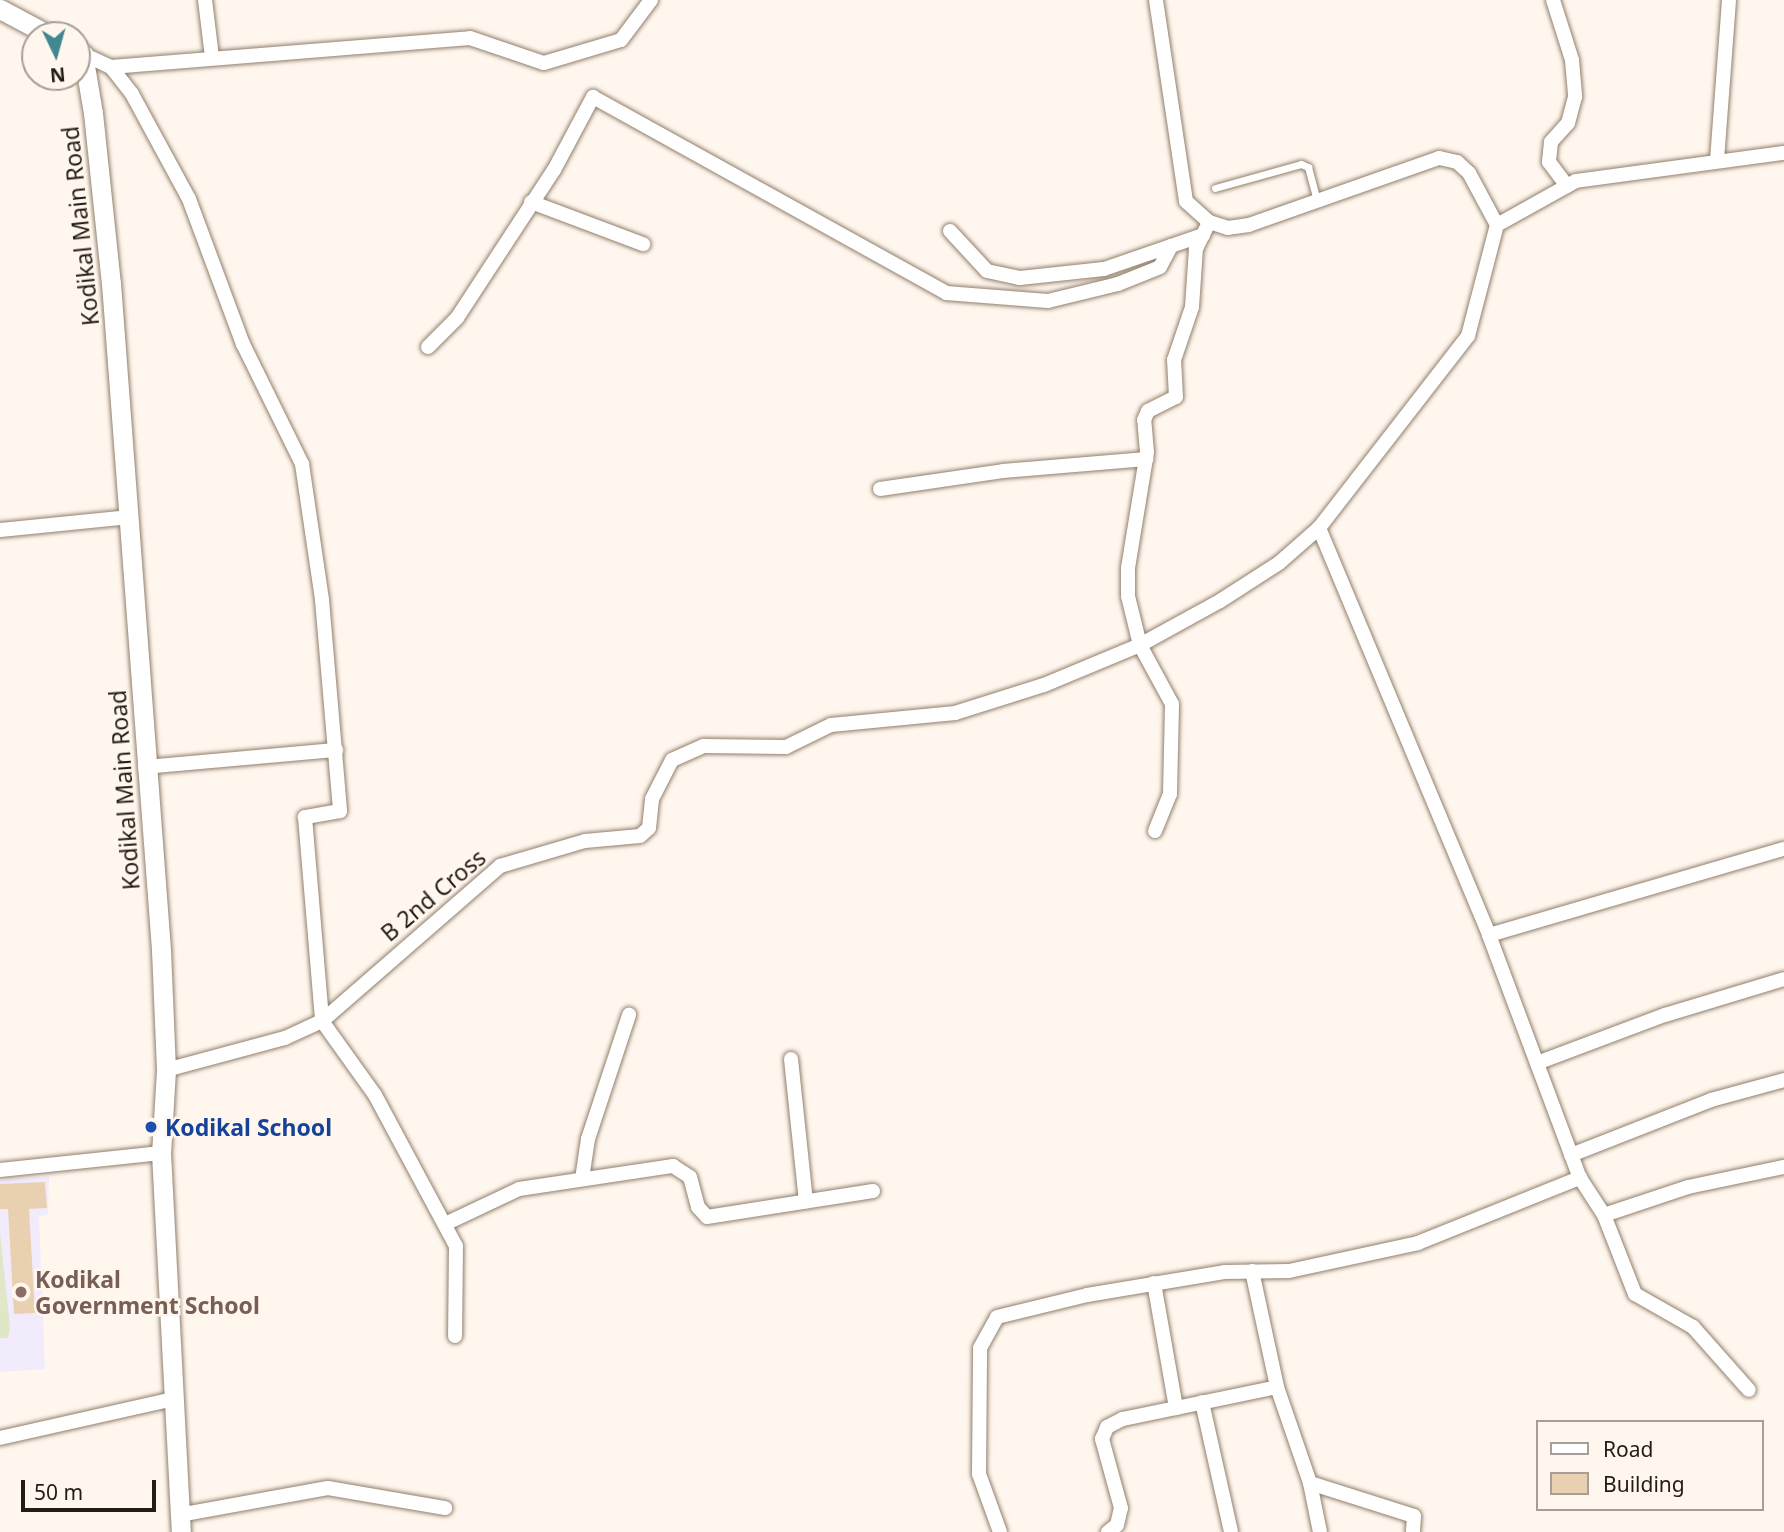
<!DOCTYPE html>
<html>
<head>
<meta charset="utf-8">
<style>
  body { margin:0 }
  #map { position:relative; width:1784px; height:1532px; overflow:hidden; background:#fff7ee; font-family:"Noto Sans",sans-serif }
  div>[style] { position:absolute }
  .education>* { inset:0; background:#f1ebfc }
  .green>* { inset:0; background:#e0e7c7 }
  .building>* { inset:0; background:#e9d0b1 }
  .roads { filter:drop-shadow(0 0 2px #917f6b) drop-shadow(0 0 2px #917f6b) }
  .service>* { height:7px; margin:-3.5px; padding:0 3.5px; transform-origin:3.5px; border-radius:3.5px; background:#fff }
  .minor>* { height:14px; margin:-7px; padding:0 7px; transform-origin:7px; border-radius:7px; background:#fff }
  .tertiary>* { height:19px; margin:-9.5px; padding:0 9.5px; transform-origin:9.5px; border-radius:9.5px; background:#fff }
  .dots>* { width:19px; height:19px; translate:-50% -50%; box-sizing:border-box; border:4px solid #fff7ee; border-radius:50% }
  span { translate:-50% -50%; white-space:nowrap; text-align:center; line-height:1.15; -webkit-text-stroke:5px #fff7ee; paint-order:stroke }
  .street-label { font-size:23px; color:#231c14 }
  .transit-label { font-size:23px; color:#164399; font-weight:700 }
  .left { translate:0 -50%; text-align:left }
  .education-label { font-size:23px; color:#785e54; font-weight:700 }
  .legend { position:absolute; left:1536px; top:1420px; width:228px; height:91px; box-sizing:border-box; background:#fff7ee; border:2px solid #a79f97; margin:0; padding:9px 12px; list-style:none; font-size:21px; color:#231c14 }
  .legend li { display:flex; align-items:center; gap:14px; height:35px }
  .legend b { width:35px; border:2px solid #a79f97 }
  .north { position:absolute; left:21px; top:21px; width:70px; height:70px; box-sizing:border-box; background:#fff7ee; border:2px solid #a79f97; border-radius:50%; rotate:175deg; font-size:19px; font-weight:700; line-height:28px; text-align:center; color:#231c14 }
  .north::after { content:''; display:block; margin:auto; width:24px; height:32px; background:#428892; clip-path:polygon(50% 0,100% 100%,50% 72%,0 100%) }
  .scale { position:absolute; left:21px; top:1480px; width:135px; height:32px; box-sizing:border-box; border:4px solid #231c14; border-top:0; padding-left:9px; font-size:21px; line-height:24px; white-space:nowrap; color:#231c14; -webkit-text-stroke:5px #fff7ee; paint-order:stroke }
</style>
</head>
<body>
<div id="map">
  <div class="education">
    <div style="clip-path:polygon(49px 1176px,48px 1215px,39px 1216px,45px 1369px,0 1372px,0 1180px)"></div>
  </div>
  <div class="green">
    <div style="clip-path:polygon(0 1232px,10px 1327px,8px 1338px,0 1338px)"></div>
  </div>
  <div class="building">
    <div style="clip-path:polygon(45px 1182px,47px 1208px,29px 1209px,35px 1313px,14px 1314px,8px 1209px,0 1209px,0 1184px)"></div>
  </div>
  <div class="roads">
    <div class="service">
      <div style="left:1215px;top:188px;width:89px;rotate:-15.6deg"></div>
      <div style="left:1301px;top:164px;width:8px;rotate:23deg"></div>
      <div style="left:1308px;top:167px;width:34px;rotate:75deg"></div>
    </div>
    <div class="minor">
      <div style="left:205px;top:0;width:57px;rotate:83deg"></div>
      <div style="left:1553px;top:0;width:63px;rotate:72.4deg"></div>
      <div style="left:1572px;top:60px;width:37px;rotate:85deg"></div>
      <div style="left:1575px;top:97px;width:27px;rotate:105deg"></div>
      <div style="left:1568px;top:123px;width:25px;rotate:132deg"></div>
      <div style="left:1551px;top:142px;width:20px;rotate:96deg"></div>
      <div style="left:1549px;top:162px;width:30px;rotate:53deg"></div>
      <div style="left:83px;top:54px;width:31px;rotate:25deg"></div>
      <div style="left:111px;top:67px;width:360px;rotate:-4.6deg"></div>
      <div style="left:470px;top:38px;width:78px;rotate:18.7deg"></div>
      <div style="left:544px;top:63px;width:80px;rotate:-16.6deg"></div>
      <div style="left:621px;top:40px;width:50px;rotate:-53.1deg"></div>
      <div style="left:111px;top:67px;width:34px;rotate:52deg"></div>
      <div style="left:132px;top:94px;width:119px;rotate:61.5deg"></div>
      <div style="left:189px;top:199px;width:155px;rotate:69.6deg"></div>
      <div style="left:243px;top:344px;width:134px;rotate:63.8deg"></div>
      <div style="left:302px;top:464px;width:137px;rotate:81.6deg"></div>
      <div style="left:322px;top:600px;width:212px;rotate:85.1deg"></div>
      <div style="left:340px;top:811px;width:36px;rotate:170deg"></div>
      <div style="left:305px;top:817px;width:205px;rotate:85.2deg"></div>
      <div style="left:322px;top:1021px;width:91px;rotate:54.4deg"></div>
      <div style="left:375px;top:1095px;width:171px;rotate:61.8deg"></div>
      <div style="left:456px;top:1246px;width:90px;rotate:90.6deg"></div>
      <div style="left:1717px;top:160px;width:160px;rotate:-85.7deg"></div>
      <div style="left:531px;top:202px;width:120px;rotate:20.6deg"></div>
      <div style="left:1497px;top:225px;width:90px;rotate:-29.1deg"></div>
      <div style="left:1576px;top:181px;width:210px;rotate:-7.7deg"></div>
      <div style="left:950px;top:231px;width:54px;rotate:47.2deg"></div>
      <div style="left:987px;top:271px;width:34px;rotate:12deg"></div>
      <div style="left:1020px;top:278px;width:84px;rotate:-6.1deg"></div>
      <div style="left:1104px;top:269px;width:105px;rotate:-19deg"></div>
      <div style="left:428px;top:347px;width:41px;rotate:-45deg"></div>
      <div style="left:457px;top:318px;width:177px;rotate:-56.8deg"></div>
      <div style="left:554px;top:170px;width:83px;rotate:-61.9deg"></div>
      <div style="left:593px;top:97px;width:404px;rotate:29deg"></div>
      <div style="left:946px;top:293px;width:102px;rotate:4.5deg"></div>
      <div style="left:1048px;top:301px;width:72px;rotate:-13.7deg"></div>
      <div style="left:1118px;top:284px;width:45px;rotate:-22deg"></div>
      <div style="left:1160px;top:267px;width:24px;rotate:-62deg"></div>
      <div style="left:880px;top:489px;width:124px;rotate:-8.3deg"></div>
      <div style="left:1003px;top:471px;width:144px;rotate:-4.8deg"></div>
      <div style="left:1319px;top:528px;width:441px;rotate:67.3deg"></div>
      <div style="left:1489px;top:935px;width:259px;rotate:69.5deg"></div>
      <div style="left:1580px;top:1178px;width:44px;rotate:57deg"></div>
      <div style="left:1604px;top:1215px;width:85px;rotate:68.6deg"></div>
      <div style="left:1635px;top:1294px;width:67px;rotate:29.6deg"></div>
      <div style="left:1693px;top:1327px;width:84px;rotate:48.4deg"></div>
      <div style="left:0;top:530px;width:131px;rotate:-5.7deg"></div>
      <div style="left:145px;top:767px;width:192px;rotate:-5.1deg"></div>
      <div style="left:1155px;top:831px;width:40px;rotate:-68deg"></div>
      <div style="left:1170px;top:794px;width:90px;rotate:-88.7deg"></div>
      <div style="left:1172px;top:704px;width:67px;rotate:-118.5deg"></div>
      <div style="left:1140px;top:645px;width:50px;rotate:-103.8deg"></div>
      <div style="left:1128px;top:596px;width:28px;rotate:-90deg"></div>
      <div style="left:1128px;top:568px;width:118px;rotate:-80.7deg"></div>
      <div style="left:1147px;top:452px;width:32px;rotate:-95deg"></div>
      <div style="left:1144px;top:420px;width:10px;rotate:-66deg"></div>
      <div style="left:1148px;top:411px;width:31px;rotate:-27deg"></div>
      <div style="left:1176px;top:397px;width:37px;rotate:-93deg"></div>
      <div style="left:1174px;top:360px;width:56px;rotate:-71.2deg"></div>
      <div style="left:1192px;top:307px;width:58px;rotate:-86.1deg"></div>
      <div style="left:1196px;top:249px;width:30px;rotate:-64deg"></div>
      <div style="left:1489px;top:935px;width:307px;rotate:-16.3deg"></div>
      <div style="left:791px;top:1059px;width:143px;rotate:84deg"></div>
      <div style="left:1537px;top:1063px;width:137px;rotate:-20.6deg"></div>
      <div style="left:1665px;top:1015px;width:124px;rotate:-16.8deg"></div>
      <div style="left:166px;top:1070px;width:123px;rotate:-15.1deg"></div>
      <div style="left:285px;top:1038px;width:41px;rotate:-24.7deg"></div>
      <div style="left:322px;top:1021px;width:236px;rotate:-41deg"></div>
      <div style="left:500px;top:866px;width:89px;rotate:-16.4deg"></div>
      <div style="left:585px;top:841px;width:55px;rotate:-5.2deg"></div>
      <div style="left:640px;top:836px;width:12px;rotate:-42deg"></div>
      <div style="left:649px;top:828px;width:29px;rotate:-84deg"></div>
      <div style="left:652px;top:799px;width:44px;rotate:-62.9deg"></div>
      <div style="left:672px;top:760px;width:35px;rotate:-24deg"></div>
      <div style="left:704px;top:746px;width:82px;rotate:0.7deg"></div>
      <div style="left:786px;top:747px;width:50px;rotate:-26.1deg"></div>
      <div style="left:831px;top:725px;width:125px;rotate:-5.5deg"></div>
      <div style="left:955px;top:713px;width:93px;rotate:-17.5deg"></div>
      <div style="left:1044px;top:685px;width:104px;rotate:-22.6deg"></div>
      <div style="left:1140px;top:645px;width:91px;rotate:-28.8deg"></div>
      <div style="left:1220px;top:601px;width:70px;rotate:-32.8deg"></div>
      <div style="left:1279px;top:563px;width:53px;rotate:-41.2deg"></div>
      <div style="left:1319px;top:528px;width:243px;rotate:-52.2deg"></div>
      <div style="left:1468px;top:336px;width:115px;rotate:-75.4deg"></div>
      <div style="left:1497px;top:225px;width:59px;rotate:-118.3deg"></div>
      <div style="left:1469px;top:173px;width:16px;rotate:-137deg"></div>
      <div style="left:1457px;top:162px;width:18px;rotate:-167deg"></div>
      <div style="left:1439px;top:158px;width:201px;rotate:160.6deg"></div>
      <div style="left:1249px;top:225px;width:21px;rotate:172deg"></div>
      <div style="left:1228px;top:228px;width:20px;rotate:-162deg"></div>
      <div style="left:1209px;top:222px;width:31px;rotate:-138deg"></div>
      <div style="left:1186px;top:201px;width:203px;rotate:-98.5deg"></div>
      <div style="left:1571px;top:1155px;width:150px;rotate:-21.4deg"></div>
      <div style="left:1711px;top:1100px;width:76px;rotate:-15.3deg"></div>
      <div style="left:0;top:1170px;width:162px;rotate:-6deg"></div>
      <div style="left:582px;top:1179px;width:40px;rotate:-81.5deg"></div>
      <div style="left:588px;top:1139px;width:131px;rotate:-71.7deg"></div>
      <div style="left:1604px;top:1215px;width:89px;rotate:-18.4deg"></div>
      <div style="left:1688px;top:1187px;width:98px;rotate:-11.8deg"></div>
      <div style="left:445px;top:1224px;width:82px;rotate:-25.3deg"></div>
      <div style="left:519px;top:1189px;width:156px;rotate:-8.5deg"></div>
      <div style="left:673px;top:1166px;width:20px;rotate:33deg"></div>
      <div style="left:690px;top:1177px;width:31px;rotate:75deg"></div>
      <div style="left:698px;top:1207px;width:13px;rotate:48deg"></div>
      <div style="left:707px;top:1217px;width:168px;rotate:-8.9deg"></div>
      <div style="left:1252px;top:1271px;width:119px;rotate:77.8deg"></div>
      <div style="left:1277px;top:1387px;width:102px;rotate:71deg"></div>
      <div style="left:1310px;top:1483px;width:109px;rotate:17.6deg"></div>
      <div style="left:1414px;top:1516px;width:16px;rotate:94deg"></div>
      <div style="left:1154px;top:1283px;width:127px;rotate:80deg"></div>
      <div style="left:1202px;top:1402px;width:133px;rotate:77.4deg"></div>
      <div style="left:0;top:1438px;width:177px;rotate:-12.7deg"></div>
      <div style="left:1310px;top:1483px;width:50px;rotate:78.5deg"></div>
      <div style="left:179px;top:1515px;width:151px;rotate:-10.3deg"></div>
      <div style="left:328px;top:1488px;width:119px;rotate:9.7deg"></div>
      <div style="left:1000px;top:1532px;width:62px;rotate:-109.9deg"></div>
      <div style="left:979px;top:1474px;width:126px;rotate:-89.5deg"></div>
      <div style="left:980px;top:1348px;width:35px;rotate:-61deg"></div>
      <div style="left:997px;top:1317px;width:93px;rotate:-13.7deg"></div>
      <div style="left:1087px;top:1295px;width:139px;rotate:-9.5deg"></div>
      <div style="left:1224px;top:1272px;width:65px;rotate:-0.9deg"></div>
      <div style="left:1289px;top:1271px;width:132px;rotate:-12.2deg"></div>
      <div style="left:1418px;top:1243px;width:175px;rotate:-21.9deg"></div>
      <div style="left:1108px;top:1532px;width:11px;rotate:-38deg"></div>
      <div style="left:1117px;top:1525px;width:17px;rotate:-77deg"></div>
      <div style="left:1121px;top:1508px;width:72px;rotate:-105.4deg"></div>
      <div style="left:1102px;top:1439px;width:13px;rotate:-67deg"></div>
      <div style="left:1107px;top:1427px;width:18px;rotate:-27deg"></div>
      <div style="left:1123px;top:1419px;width:157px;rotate:-11.7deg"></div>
    </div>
    <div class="tertiary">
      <div style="left:0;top:9px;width:55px;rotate:28deg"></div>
      <div style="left:77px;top:51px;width:7px;rotate:27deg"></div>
      <div style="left:83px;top:54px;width:60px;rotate:80.4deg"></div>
      <div style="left:93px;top:113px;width:171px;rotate:84deg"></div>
      <div style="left:111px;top:283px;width:669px;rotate:85.71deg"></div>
      <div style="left:161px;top:950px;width:120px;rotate:87.6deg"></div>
      <div style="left:166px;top:1070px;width:83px;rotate:93.4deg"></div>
      <div style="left:161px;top:1153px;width:380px;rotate:87deg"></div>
    </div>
  </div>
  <div class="dots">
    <div style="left:151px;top:1127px;background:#1a4fb4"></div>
    <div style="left:21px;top:1292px;background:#8d6e63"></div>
  </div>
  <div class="street-label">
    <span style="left:80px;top:226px;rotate:-96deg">Kodikal Main Road</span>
    <span style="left:124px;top:790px;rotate:-94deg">Kodikal Main Road</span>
    <span style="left:433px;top:895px;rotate:-40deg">B 2nd Cross</span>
  </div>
  <div class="transit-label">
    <span class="left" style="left:165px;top:1127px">Kodikal School</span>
  </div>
  <div class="education-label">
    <span class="left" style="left:35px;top:1292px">Kodikal<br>Government School</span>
  </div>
  <ul class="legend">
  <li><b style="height:9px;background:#fff"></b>Road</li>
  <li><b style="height:19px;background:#e9d0b1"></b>Building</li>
  </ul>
  <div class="north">N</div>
  <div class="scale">50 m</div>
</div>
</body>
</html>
